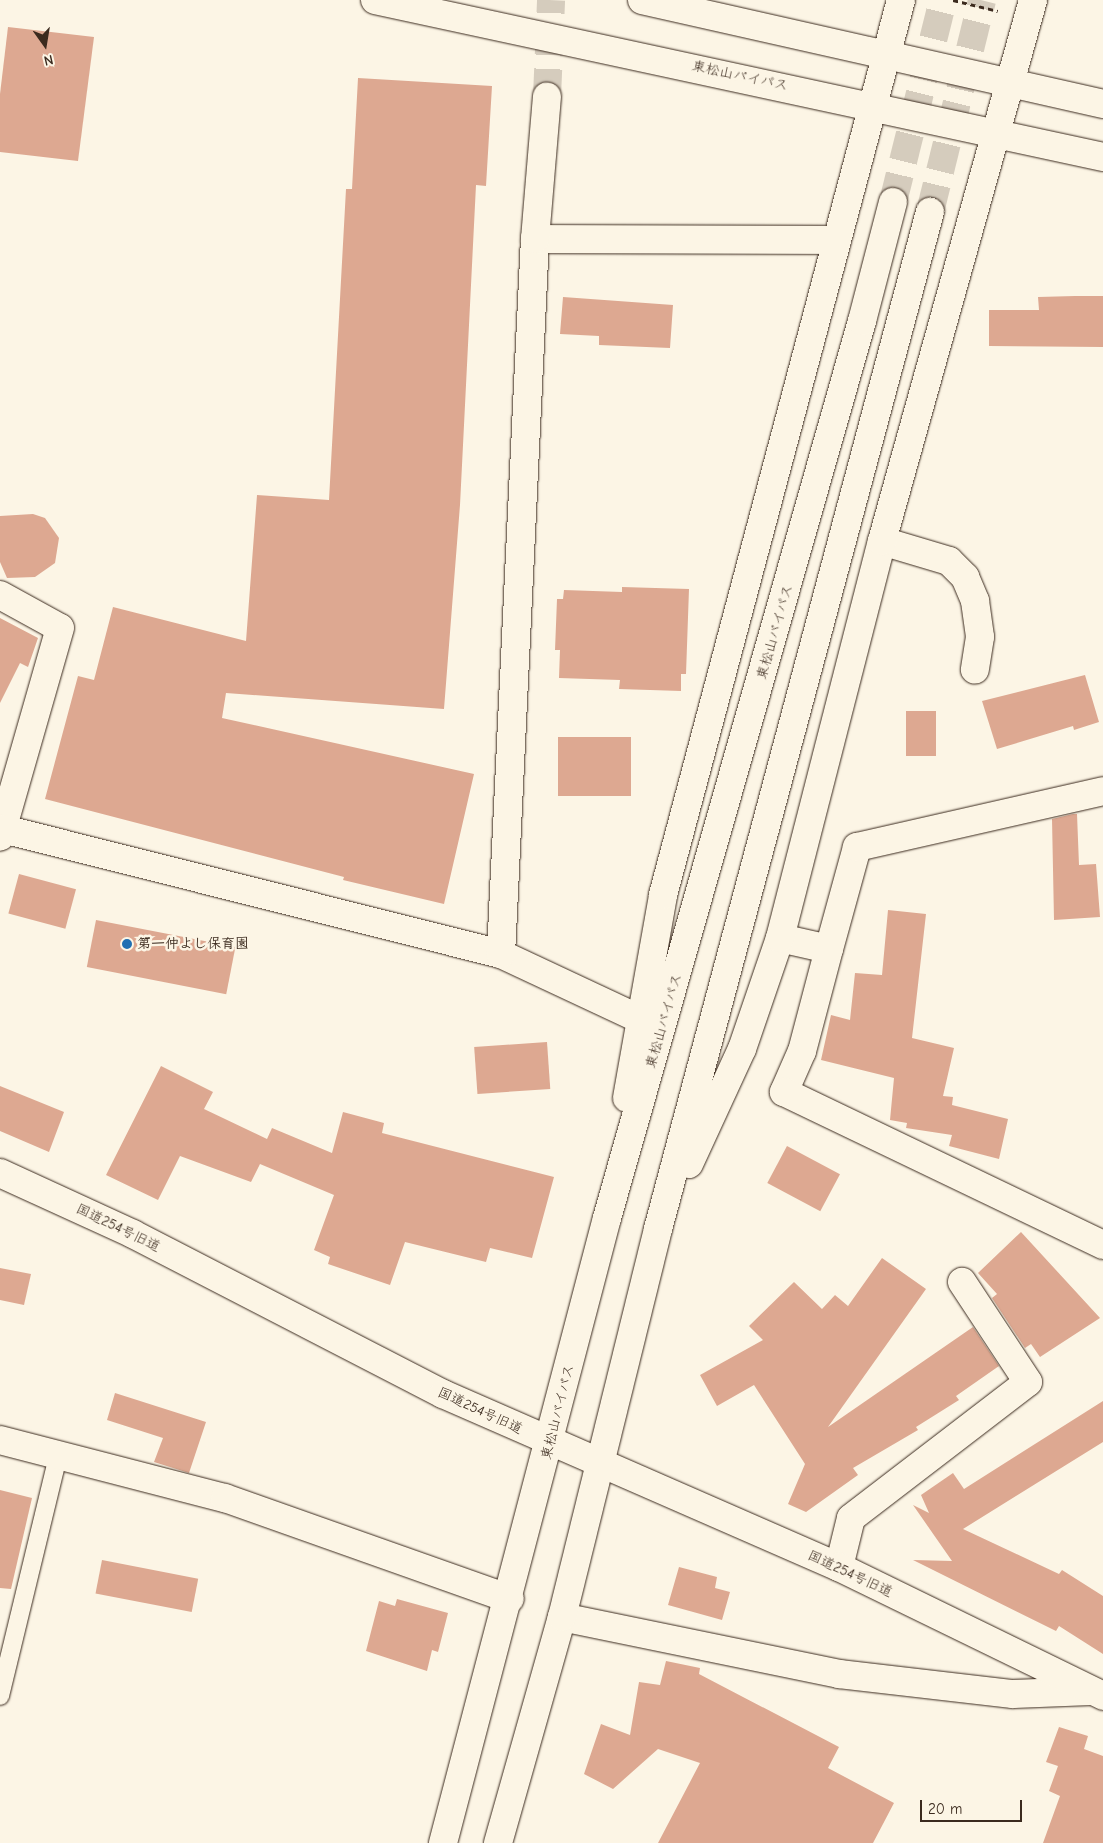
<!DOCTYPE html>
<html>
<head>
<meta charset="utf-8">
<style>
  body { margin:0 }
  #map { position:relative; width:1103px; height:1843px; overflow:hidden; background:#fcf5e5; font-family:"Comic Neue","Klee One",sans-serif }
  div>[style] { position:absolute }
  .building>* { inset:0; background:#dda891; transform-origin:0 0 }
  .tertiary-tunnel>* { height:28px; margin-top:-14px; transform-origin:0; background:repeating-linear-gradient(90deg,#d5ccbd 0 28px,transparent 0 42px) }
  .trunk-tunnel>* { height:28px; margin-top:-14px; transform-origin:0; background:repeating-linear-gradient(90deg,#d5ccbd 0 28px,transparent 0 42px) }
  .path>* { height:3px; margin-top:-1.5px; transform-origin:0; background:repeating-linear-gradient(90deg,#3b2a1e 0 5px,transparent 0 9px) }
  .roads { filter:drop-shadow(0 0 1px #3b2a1e) drop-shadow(0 0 1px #3b2a1e) }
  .service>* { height:18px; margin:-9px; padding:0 9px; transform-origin:9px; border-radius:9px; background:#fcf5e5 }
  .minor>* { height:28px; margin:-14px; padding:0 14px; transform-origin:14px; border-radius:14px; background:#fcf5e5 }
  .tertiary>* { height:28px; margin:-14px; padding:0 14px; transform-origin:14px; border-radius:14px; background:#fcf5e5 }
  .trunk>* { height:28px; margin:-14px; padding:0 14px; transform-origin:14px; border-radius:14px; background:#fcf5e5 }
  .dots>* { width:14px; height:14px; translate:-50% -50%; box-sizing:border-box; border:2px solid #fcf5e5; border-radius:50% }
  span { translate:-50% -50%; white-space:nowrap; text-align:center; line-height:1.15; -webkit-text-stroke:5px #fcf5e5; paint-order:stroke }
  .street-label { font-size:14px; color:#3b2a1e }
  .poi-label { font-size:14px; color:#3b2a1e; font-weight:700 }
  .left { translate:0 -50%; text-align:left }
  .north { position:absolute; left:20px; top:20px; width:50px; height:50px; -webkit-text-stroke:4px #fcf5e5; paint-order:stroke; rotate:167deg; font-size:14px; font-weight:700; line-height:20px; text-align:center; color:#3b2a1e }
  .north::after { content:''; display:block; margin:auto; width:18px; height:22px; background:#3b2a1e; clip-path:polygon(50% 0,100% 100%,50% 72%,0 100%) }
  .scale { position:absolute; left:920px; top:1800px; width:102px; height:22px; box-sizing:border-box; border:2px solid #3b2a1e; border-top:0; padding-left:6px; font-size:15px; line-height:18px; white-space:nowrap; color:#3b2a1e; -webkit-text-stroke:4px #fcf5e5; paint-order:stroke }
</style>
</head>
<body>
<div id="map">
  <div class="building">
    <div style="clip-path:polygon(8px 27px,94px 37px,78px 161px,0 152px,0 94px)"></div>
    <div style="clip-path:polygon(358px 78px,492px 86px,486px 186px,476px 185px,460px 505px,444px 709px,226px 693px,222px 718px,474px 774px,444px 904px,343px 880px,344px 877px,45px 799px,78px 676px,94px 680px,113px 607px,246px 641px,257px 495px,329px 500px,346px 189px,352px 189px)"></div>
    <div style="clip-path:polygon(1075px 296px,1103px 296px,1103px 347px,989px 346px,989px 310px,1039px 310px,1038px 297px)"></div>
    <div style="clip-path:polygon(563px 297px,673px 305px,670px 348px,599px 345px,599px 336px,560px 334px)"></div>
    <div style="clip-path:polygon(33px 514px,45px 518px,59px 538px,55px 563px,35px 577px,7px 578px,0 562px,0 516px)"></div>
    <div style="clip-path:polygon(622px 587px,689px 589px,686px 674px,681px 674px,681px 691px,619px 689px,620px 680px,559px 678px,560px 650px,555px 650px,557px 599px,563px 599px,564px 590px,622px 592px)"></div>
    <div style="clip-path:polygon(0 618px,38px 638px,28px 667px,20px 663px,0 703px)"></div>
    <div style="clip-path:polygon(1085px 675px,1099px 722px,1074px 730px,1073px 726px,997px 749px,982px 701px)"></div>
    <div style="left:906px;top:711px;width:30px;height:45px"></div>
    <div style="left:631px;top:737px;width:59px;height:73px;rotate:90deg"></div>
    <div style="clip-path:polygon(1073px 814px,1077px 814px,1079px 865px,1096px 864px,1100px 917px,1054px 920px,1052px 819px)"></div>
    <div style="left:19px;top:874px;width:59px;height:41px;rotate:15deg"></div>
    <div style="clip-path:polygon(888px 910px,926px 914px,912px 1038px,954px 1048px,943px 1096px,953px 1097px,952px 1105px,1008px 1119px,999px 1159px,949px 1146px,952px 1135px,906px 1128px,907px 1123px,890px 1120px,894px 1078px,821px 1060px,831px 1015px,850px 1020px,855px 973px,882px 975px)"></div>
    <div style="left:96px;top:920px;width:142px;height:48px;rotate:11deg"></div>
    <div style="left:547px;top:1042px;width:47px;height:73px;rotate:86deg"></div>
    <div style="clip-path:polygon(161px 1066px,213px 1092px,204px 1109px,267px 1139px,272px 1128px,332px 1153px,343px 1112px,384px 1123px,382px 1133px,554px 1177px,532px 1258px,490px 1248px,486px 1262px,405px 1242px,390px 1285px,328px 1264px,330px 1257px,314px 1250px,334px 1195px,260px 1164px,251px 1182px,180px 1156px,158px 1200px,106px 1175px)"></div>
    <div style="clip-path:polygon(0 1086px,64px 1112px,49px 1152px,0 1131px)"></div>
    <div style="left:787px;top:1146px;width:60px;height:42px;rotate:28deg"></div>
    <div style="clip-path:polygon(1021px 1232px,1100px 1318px,1040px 1357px,1031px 1344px,1025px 1348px,992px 1298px,997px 1294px,978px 1273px)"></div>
    <div style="clip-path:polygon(882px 1258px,926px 1289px,828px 1427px,973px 1327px,999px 1366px,956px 1396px,959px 1400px,916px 1427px,918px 1430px,853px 1468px,858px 1475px,806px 1512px,788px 1504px,805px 1464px,754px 1385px,717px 1406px,700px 1375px,763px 1340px,749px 1326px,794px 1282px,822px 1309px,835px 1295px,848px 1306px)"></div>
    <div style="clip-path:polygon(0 1268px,31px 1274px,24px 1305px,0 1300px)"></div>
    <div style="clip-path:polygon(115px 1393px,206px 1422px,189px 1473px,154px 1462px,163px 1438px,107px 1420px)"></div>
    <div style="clip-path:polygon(1103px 1401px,1103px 1442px,963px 1529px,1059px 1574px,1062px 1570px,1103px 1596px,1103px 1654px,1059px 1626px,1056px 1631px,913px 1560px,952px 1561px,913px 1505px,929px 1513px,921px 1495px,953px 1473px,964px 1489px)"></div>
    <div style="clip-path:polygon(0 1490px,32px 1498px,11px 1589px,0 1588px)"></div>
    <div style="left:102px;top:1560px;width:98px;height:34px;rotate:11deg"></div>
    <div style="clip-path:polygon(679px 1567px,717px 1577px,715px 1588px,730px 1592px,722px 1620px,668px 1605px)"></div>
    <div style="clip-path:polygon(397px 1599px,448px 1613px,438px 1652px,432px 1650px,427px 1671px,366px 1651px,379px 1601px,395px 1606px)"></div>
    <div style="clip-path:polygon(666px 1661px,700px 1668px,699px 1674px,839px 1747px,828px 1768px,894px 1803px,873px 1843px,658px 1843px,700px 1763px,658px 1749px,613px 1789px,584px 1774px,601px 1724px,630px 1735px,639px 1682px,660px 1685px)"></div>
    <div style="clip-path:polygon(1059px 1727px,1088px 1736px,1084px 1749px,1103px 1756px,1103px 1843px,1043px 1843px,1060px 1796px,1049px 1791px,1058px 1766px,1046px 1762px)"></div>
  </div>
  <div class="tertiary-tunnel">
    <div style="left:547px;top:97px;width:97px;rotate:-87.6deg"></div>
  </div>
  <div class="trunk-tunnel">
    <div style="left:893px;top:202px;width:208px;rotate:-76.1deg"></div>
    <div style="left:930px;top:212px;width:218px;rotate:-76.2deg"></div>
  </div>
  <div class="path">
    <div style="left:953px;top:0;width:46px;rotate:13.7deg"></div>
  </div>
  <div class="roads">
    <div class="service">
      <div style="left:0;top:1696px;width:250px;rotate:-76.4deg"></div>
    </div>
    <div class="minor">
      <div style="left:882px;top:541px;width:70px;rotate:16.6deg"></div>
      <div style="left:949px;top:561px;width:23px;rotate:45deg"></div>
      <div style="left:965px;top:577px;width:26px;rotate:67deg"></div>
      <div style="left:975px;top:601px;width:36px;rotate:82deg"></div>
      <div style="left:980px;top:637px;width:33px;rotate:99deg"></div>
      <div style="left:0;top:595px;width:68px;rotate:28.8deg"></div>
      <div style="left:60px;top:628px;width:217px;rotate:106deg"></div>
      <div style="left:3px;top:829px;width:513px;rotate:14.09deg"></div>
      <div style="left:501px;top:954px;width:153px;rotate:25.1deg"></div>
      <div style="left:780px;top:938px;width:50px;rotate:12.7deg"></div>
      <div style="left:829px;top:949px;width:106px;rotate:104.8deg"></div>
      <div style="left:802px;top:1051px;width:45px;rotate:113.7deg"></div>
      <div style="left:784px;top:1092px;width:354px;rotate:25.6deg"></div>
      <div style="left:829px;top:949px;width:106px;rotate:-74.6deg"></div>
      <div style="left:857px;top:847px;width:252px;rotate:-12.8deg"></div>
      <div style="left:501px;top:954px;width:716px;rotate:-87.28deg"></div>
      <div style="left:535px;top:239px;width:302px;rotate:0.2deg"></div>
      <div style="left:0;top:1440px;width:232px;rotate:14.5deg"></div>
      <div style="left:225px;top:1498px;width:302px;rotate:19.5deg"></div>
      <div style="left:839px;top:1567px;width:50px;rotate:-76.2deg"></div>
      <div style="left:851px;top:1518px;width:223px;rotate:-37.5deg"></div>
      <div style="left:1028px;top:1382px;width:120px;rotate:-123.4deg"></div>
      <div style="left:562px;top:1617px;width:283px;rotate:11.6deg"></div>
      <div style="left:839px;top:1674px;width:175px;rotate:6.6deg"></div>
      <div style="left:1013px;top:1694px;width:78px;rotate:-2.2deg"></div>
    </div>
    <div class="tertiary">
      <div style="left:535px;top:239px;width:143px;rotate:-85.2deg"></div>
      <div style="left:0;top:1173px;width:146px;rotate:24.6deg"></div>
      <div style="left:133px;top:1234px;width:349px;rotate:27.3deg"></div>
      <div style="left:443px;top:1394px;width:432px;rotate:23.6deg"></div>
      <div style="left:839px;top:1567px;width:294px;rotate:26deg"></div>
    </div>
    <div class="trunk">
      <div style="left:375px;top:0;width:745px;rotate:12.17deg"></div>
      <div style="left:642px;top:0;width:473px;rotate:12.7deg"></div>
      <div style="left:627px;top:1098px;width:206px;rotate:-79.9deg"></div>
      <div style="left:663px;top:895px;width:926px;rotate:-75.11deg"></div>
      <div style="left:689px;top:1164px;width:127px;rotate:-65.3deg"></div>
      <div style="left:742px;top:1049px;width:117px;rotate:-71.1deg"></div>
      <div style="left:780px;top:938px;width:410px;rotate:-75.6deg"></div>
      <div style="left:882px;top:541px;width:562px;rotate:-74.4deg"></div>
      <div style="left:443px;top:1843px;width:646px;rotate:-75.3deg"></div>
      <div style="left:607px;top:1218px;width:933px;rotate:-74.13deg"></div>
      <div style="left:862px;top:321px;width:123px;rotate:-75.4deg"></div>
      <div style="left:498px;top:1843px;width:235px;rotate:-74.2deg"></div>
      <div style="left:562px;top:1617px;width:400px;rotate:-76.1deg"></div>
      <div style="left:658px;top:1229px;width:1053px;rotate:-75.03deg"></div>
    </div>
  </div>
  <div class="dots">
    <div style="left:127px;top:944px;background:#1f6fb2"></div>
  </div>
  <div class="street-label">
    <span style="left:740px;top:76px;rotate:12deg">東松山バイパス</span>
    <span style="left:775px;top:632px;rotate:-74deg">東松山バイパス</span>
    <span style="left:664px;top:1021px;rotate:-74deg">東松山バイパス</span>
    <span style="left:118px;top:1228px;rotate:26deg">国道254号旧道</span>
    <span style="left:480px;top:1411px;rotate:25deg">国道254号旧道</span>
    <span style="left:558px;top:1412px;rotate:-76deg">東松山バイパス</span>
    <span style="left:850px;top:1574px;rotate:25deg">国道254号旧道</span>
  </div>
  <div class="poi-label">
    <span class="left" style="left:137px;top:944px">第一仲よし保育園</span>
  </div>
  <div class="north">N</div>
  <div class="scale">20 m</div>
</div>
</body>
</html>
